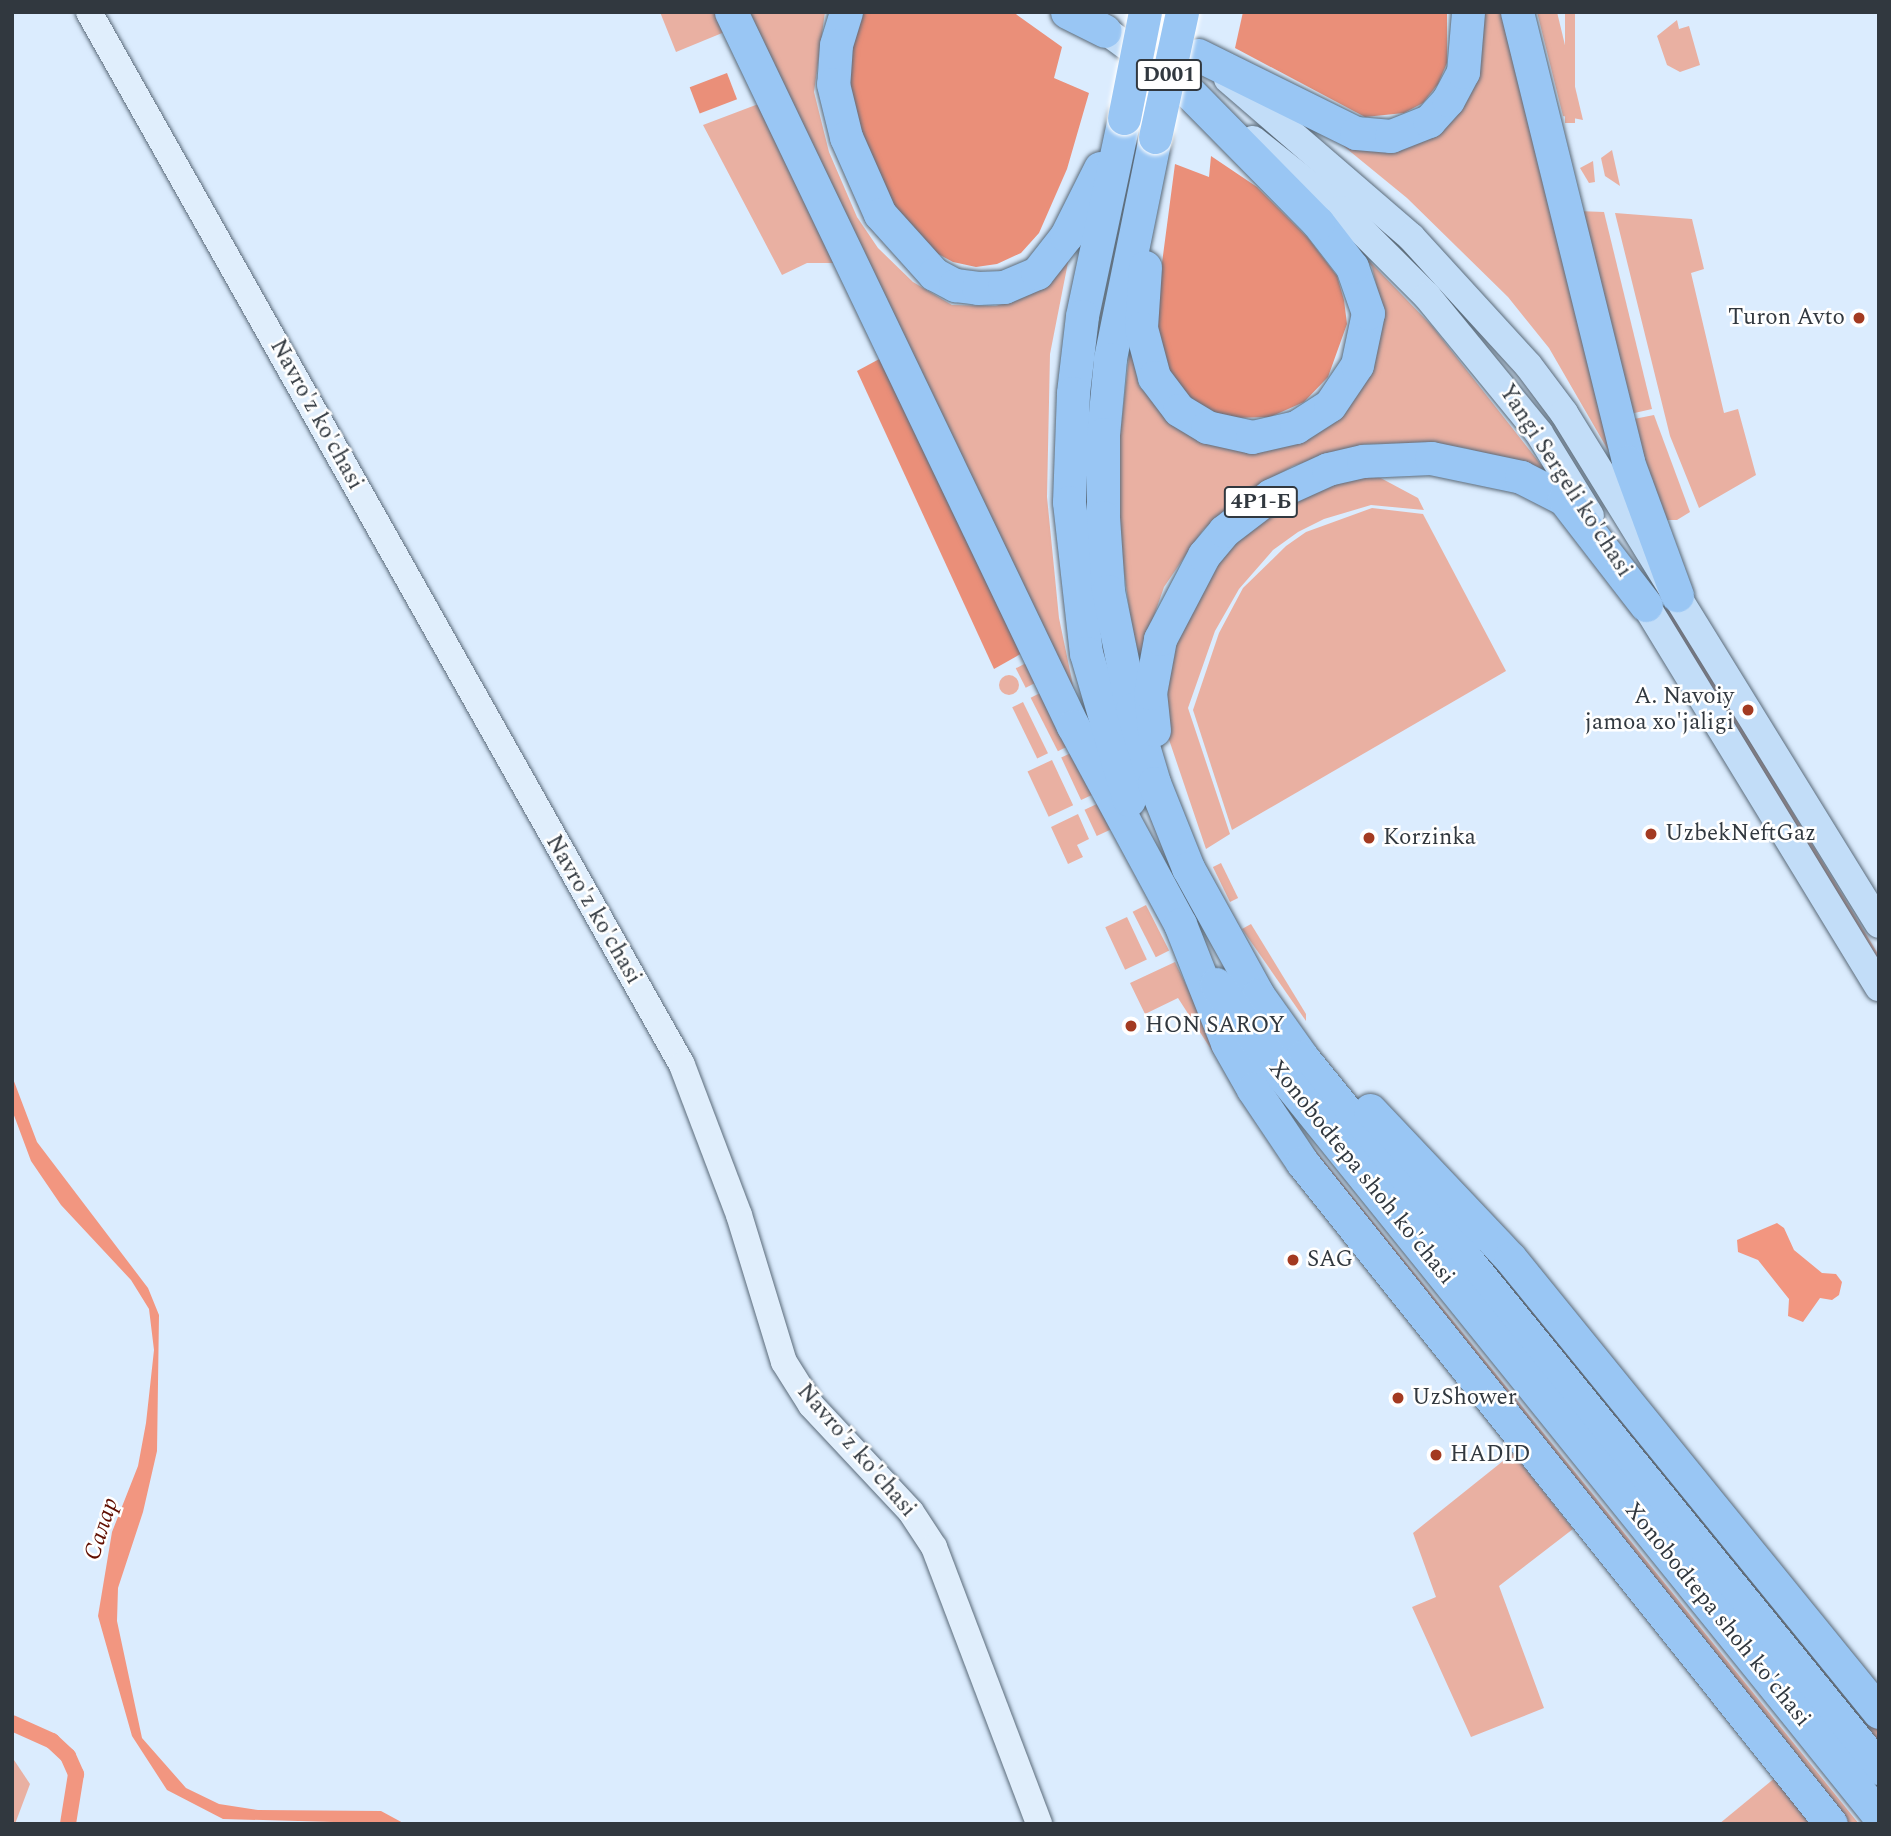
<!DOCTYPE html>
<html>
<head>
<meta charset="utf-8">
<style>
  body { margin:0 }
  #map { position:relative; width:1891px; height:1836px; overflow:hidden; background:#dbecfe; font-family:Spectral,serif }
  div>[style] { position:absolute }
  .green>* { inset:0; background:#e9b0a2; transform-origin:0 0 }
  .round { border-radius:50% }
  .forest>* { inset:0; background:#ea8f79; transform-origin:0 0 }
  .water>* { inset:0; background:#f29680 }
  .canal>* { height:16px; margin:-8px; padding:0 8px; transform-origin:8px; border-radius:8px; background:#f29680 }
  .roads { filter:drop-shadow(0 0 2px #5a6a79) drop-shadow(0 0 2px #5a6a79) }
  .secondary>* { height:26px; margin:-13px; padding:0 13px; transform-origin:13px; border-radius:13px; background:#e0eefc }
  .primary>* { height:28px; margin:-14px; padding:0 14px; transform-origin:14px; border-radius:14px; background:#c2ddf8 }
  .highway>* { height:33px; margin:-16.5px; padding:0 16.5px; transform-origin:16.5px; border-radius:16.5px; background:#99c6f4 }
  .bridges { filter:drop-shadow(0 0 2px #fff) drop-shadow(0 0 2px #fff) }
  .highway-bridge>* { height:33px; margin:-16.5px; padding:0 16.5px; transform-origin:16.5px; border-radius:16.5px; background:#99c6f4 }
  .dots>* { width:19px; height:19px; translate:-50% -50%; box-sizing:border-box; border:4px solid #fff; border-radius:50% }
  span { translate:-50% -50%; white-space:nowrap; text-align:center; line-height:1.15; -webkit-text-stroke:5px #fff; paint-order:stroke }
  .shield-label span { padding:2px 5px; background:#fff; border:2px solid; border-radius:5px; -webkit-text-stroke-width:0 }
  .shield-label { font-size:21px; color:#31383f; font-weight:700 }
  .poi-label { font-size:23px; color:#31383f }
  .right { translate:-100% -50%; text-align:right }
  .left { translate:0 -50%; text-align:left }
  .street-label { font-size:23px; color:#31383f }
  .water-label { font-size:24px; color:#600e00; font-style:italic }
  .frame { position:absolute; inset:0; border:14px solid #31383f; pointer-events:none }
</style>
</head>
<body>
<div id="map">
  <div class="green">
    <div style="clip-path:polygon(660px 12px,718px 12px,727px 31px,676px 52px)"></div>
    <div style="clip-path:polygon(742px 12px,825px 12px,814px 92px,829px 152px,857px 217px,878px 248px,913px 282px,952px 305px,996px 306px,1018px 298px,1071px 247px,1050px 354px,1047px 497px,1059px 618px,1080px 719px)"></div>
    <div style="clip-path:polygon(1480px 12px,1507px 12px,1619px 469px,1549px 348px,1508px 297px,1407px 198px,1341px 144px,1362px 150px,1400px 148px,1432px 137px)"></div>
    <div style="clip-path:polygon(1537px 12px,1557px 12px,1583px 120px,1563px 116px)"></div>
    <div style="left:1565px;top:12px;width:10px;height:111px"></div>
    <div style="clip-path:polygon(1677px 20px,1679px 29px,1689px 26px,1700px 65px,1680px 72px,1667px 65px,1657px 36px)"></div>
    <div style="clip-path:polygon(761px 103px,839px 263px,807px 263px,782px 275px,703px 125px)"></div>
    <div style="clip-path:polygon(1612px 150px,1620px 186px,1605px 176px,1601px 158px)"></div>
    <div style="clip-path:polygon(1593px 161px,1595px 182px,1589px 183px,1580px 168px)"></div>
    <div style="clip-path:polygon(1577px 211px,1604px 212px,1652px 409px,1630px 414px)"></div>
    <div style="clip-path:polygon(1615px 213px,1692px 219px,1704px 269px,1691px 273px,1724px 413px,1738px 409px,1756px 475px,1699px 508px,1670px 436px)"></div>
    <div style="clip-path:polygon(1356px 247px,1432px 326px,1546px 471px,1465px 448px,1426px 443px,1364px 444px,1293px 466px,1239px 497px,1203px 530px,1164px 587px,1137px 665px,1118px 528px,1119px 445px,1130px 347px,1139px 386px,1160px 409px,1286px 440px,1381px 305px,1372px 267px)"></div>
    <div style="clip-path:polygon(1654px 415px,1690px 512px,1677px 520px,1662px 520px,1629px 420px)"></div>
    <div style="clip-path:polygon(1362px 468px,1418px 498px,1424px 510px,1371px 505px,1324px 519px,1298px 532px,1273px 550px,1239px 589px,1215px 631px,1188px 708px,1230px 834px,1206px 849px,1159px 710px,1182px 609px,1247px 523px)"></div>
    <div style="clip-path:polygon(1372px 508px,1423px 514px,1506px 671px,1232px 830px,1193px 710px,1219px 633px,1243px 588px,1286px 546px,1306px 532px)"></div>
    <div style="left:1655px;top:583px;width:435px;height:8px;rotate:59deg"></div>
    <div style="left:1030px;top:661px;width:22px;height:16px;rotate:63deg"></div>
    <div class="round" style="left:999px;top:675px;width:20px;height:20px"></div>
    <div style="left:1044px;top:691px;width:60px;height:15px;rotate:63deg"></div>
    <div style="left:1023px;top:702px;width:57px;height:12px;rotate:64deg"></div>
    <div style="left:1073px;top:752px;width:47px;height:13px;rotate:65deg"></div>
    <div style="left:1052px;top:760px;width:50px;height:27px;rotate:65deg"></div>
    <div style="left:1099px;top:803px;width:29px;height:16px;rotate:65deg"></div>
    <div style="clip-path:polygon(1078px 814px,1089px 839px,1077px 845px,1083px 857px,1068px 864px,1051px 827px)"></div>
    <div style="left:1221px;top:863px;width:39px;height:9px;rotate:64deg"></div>
    <div style="left:1146px;top:905px;width:51px;height:15px;rotate:63deg"></div>
    <div style="left:1127px;top:917px;width:47px;height:24px;rotate:65deg"></div>
    <div style="clip-path:polygon(1251px 924px,1306px 1014px,1306px 1021px,1242px 929px)"></div>
    <div style="clip-path:polygon(1175px 962px,1218px 1051px,1214px 1054px,1178px 998px,1145px 1014px,1130px 983px)"></div>
    <div style="clip-path:polygon(1270px 1094px,1307px 1140px,1859px 1824px,1845px 1824px)"></div>
    <div style="clip-path:polygon(1402px 1156px,1512px 1274px,1879px 1729px,1879px 1745px)"></div>
    <div style="clip-path:polygon(1513px 1453px,1573px 1529px,1499px 1586px,1544px 1708px,1471px 1737px,1412px 1607px,1436px 1597px,1413px 1533px)"></div>
    <div style="clip-path:polygon(12px 1757px,30px 1784px,15px 1824px,12px 1824px)"></div>
    <div style="clip-path:polygon(1776px 1777px,1814px 1824px,1719px 1824px)"></div>
  </div>
  <div class="forest">
    <div style="clip-path:polygon(860px 12px,1013px 12px,1062px 47px,1054px 78px,1089px 93px,1067px 169px,1039px 233px,1021px 253px,997px 264px,976px 267px,953px 262px,929px 249px,908px 228px,863px 158px,846px 78px)"></div>
    <div style="clip-path:polygon(1243px 12px,1447px 12px,1447px 63px,1438px 84px,1423px 103px,1404px 113px,1365px 117px,1235px 48px)"></div>
    <div style="left:727px;top:73px;width:28px;height:40px;rotate:69deg"></div>
    <div style="clip-path:polygon(1211px 156px,1257px 187px,1308px 238px,1337px 276px,1344px 300px,1347px 324px,1328px 377px,1304px 402px,1270px 417px,1232px 418px,1202px 408px,1164px 374px,1154px 324px,1175px 164px,1209px 177px)"></div>
    <div style="clip-path:polygon(883px 357px,1024px 652px,994px 669px,857px 371px)"></div>
  </div>
  <div class="water">
    <div style="clip-path:polygon(12px 1076px,37px 1142px,148px 1288px,159px 1315px,157px 1451px,143px 1512px,118px 1588px,117px 1621px,142px 1738px,186px 1788px,219px 1804px,258px 1810px,381px 1811px,405px 1824px,223px 1819px,167px 1790px,132px 1736px,98px 1616px,112px 1532px,138px 1466px,146px 1423px,154px 1350px,149px 1309px,131px 1280px,61px 1205px,31px 1161px,12px 1110px)"></div>
    <div style="clip-path:polygon(1777px 1223px,1784px 1228px,1794px 1250px,1822px 1273px,1836px 1274px,1842px 1282px,1839px 1295px,1832px 1300px,1820px 1298px,1803px 1322px,1788px 1316px,1789px 1299px,1758px 1260px,1738px 1252px,1737px 1240px)"></div>
  </div>
  <div class="canal">
    <div style="left:12px;top:1723px;width:44px;rotate:24.2deg"></div>
    <div style="left:52px;top:1741px;width:22px;rotate:43deg"></div>
    <div style="left:68px;top:1756px;width:20px;rotate:66deg"></div>
    <div style="left:76px;top:1774px;width:51px;rotate:99.1deg"></div>
  </div>
  <div class="roads">
    <div class="secondary">
      <div style="left:89px;top:12px;width:1208px;rotate:60.61deg"></div>
      <div style="left:682px;top:1065px;width:160px;rotate:69.2deg"></div>
      <div style="left:739px;top:1215px;width:154px;rotate:73deg"></div>
      <div style="left:784px;top:1362px;width:51px;rotate:57.9deg"></div>
      <div style="left:811px;top:1405px;width:146px;rotate:46.9deg"></div>
      <div style="left:911px;top:1512px;width:42px;rotate:56.7deg"></div>
      <div style="left:934px;top:1547px;width:296px;rotate:69.2deg"></div>
    </div>
    <div class="primary">
      <div style="left:1087px;top:17px;width:120px;rotate:36.2deg"></div>
      <div style="left:1228px;top:79px;width:242px;rotate:40.8deg"></div>
      <div style="left:1411px;top:237px;width:173px;rotate:47.6deg"></div>
      <div style="left:1528px;top:365px;width:60px;rotate:53.1deg"></div>
      <div style="left:1564px;top:413px;width:600px;rotate:58.35deg"></div>
      <div style="left:1253px;top:140px;width:112px;rotate:38.5deg"></div>
      <div style="left:1341px;top:210px;width:122px;rotate:45deg"></div>
      <div style="left:1427px;top:296px;width:177px;rotate:50.7deg"></div>
      <div style="left:1539px;top:433px;width:97px;rotate:58.4deg"></div>
      <div style="left:1634px;top:586px;width:470px;rotate:58.6deg"></div>
    </div>
    <div class="highway">
      <div style="left:731px;top:12px;width:792px;rotate:64.41deg"></div>
      <div style="left:1073px;top:726px;width:225px;rotate:61.6deg"></div>
      <div style="left:1180px;top:924px;width:128px;rotate:68.4deg"></div>
      <div style="left:1227px;top:1043px;width:53px;rotate:60.5deg"></div>
      <div style="left:1253px;top:1089px;width:88px;rotate:56.1deg"></div>
      <div style="left:1302px;top:1162px;width:847px;rotate:51.37deg"></div>
      <div style="left:846px;top:12px;width:34px;rotate:107deg"></div>
      <div style="left:836px;top:45px;width:39px;rotate:94deg"></div>
      <div style="left:833px;top:84px;width:55px;rotate:76.2deg"></div>
      <div style="left:846px;top:137px;width:84px;rotate:66.2deg"></div>
      <div style="left:880px;top:214px;width:81px;rotate:48deg"></div>
      <div style="left:934px;top:274px;width:24px;rotate:28deg"></div>
      <div style="left:955px;top:285px;width:23px;rotate:7deg"></div>
      <div style="left:978px;top:288px;width:26px;rotate:-2deg"></div>
      <div style="left:1004px;top:287px;width:36px;rotate:-23deg"></div>
      <div style="left:1037px;top:273px;width:47px;rotate:-51.9deg"></div>
      <div style="left:1066px;top:236px;width:76px;rotate:-63.4deg"></div>
      <div style="left:1067px;top:12px;width:42px;rotate:26.6deg"></div>
      <div style="left:1517px;top:12px;width:463px;rotate:76.1deg"></div>
      <div style="left:1628px;top:462px;width:142px;rotate:69.8deg"></div>
      <div style="left:1198px;top:55px;width:176px;rotate:26.3deg"></div>
      <div style="left:1356px;top:133px;width:35px;rotate:5deg"></div>
      <div style="left:1391px;top:136px;width:41px;rotate:-21.5deg"></div>
      <div style="left:1429px;top:121px;width:28px;rotate:-48deg"></div>
      <div style="left:1448px;top:100px;width:32px;rotate:-62deg"></div>
      <div style="left:1463px;top:72px;width:60px;rotate:-85.2deg"></div>
      <div style="left:1124px;top:118px;width:202px;rotate:102deg"></div>
      <div style="left:1082px;top:316px;width:78px;rotate:96.7deg"></div>
      <div style="left:1073px;top:393px;width:109px;rotate:92.1deg"></div>
      <div style="left:1069px;top:502px;width:152px;rotate:83.6deg"></div>
      <div style="left:1086px;top:653px;width:153px;rotate:73.7deg"></div>
      <div style="left:1155px;top:137px;width:227px;rotate:101.5deg"></div>
      <div style="left:1110px;top:359px;width:75px;rotate:95.3deg"></div>
      <div style="left:1103px;top:434px;width:83px;rotate:90deg"></div>
      <div style="left:1103px;top:517px;width:74px;rotate:86.1deg"></div>
      <div style="left:1108px;top:591px;width:120px;rotate:78.5deg"></div>
      <div style="left:1132px;top:709px;width:77px;rotate:73.4deg"></div>
      <div style="left:1154px;top:783px;width:92px;rotate:68.2deg"></div>
      <div style="left:1188px;top:868px;width:145px;rotate:61.1deg"></div>
      <div style="left:1258px;top:995px;width:76px;rotate:54.6deg"></div>
      <div style="left:1302px;top:1057px;width:916px;rotate:50.94deg"></div>
      <div style="left:1145px;top:267px;width:61px;rotate:93.8deg"></div>
      <div style="left:1141px;top:328px;width:51px;rotate:75.1deg"></div>
      <div style="left:1154px;top:377px;width:41px;rotate:52.9deg"></div>
      <div style="left:1179px;top:410px;width:33px;rotate:31deg"></div>
      <div style="left:1207px;top:427px;width:46px;rotate:12.5deg"></div>
      <div style="left:1252px;top:437px;width:45px;rotate:-12.8deg"></div>
      <div style="left:1296px;top:427px;width:40px;rotate:-32.9deg"></div>
      <div style="left:1330px;top:405px;width:48px;rotate:-56deg"></div>
      <div style="left:1357px;top:365px;width:53px;rotate:-78.1deg"></div>
      <div style="left:1368px;top:313px;width:49px;rotate:-109.2deg"></div>
      <div style="left:1352px;top:267px;width:56px;rotate:-127.7deg"></div>
      <div style="left:1318px;top:223px;width:182px;rotate:-134.6deg"></div>
      <div style="left:1154px;top:730px;width:37px;rotate:-96deg"></div>
      <div style="left:1150px;top:693px;width:55px;rotate:-79.5deg"></div>
      <div style="left:1160px;top:639px;width:95px;rotate:-62.4deg"></div>
      <div style="left:1204px;top:555px;width:31px;rotate:-50deg"></div>
      <div style="left:1224px;top:531px;width:59px;rotate:-37.5deg"></div>
      <div style="left:1271px;top:495px;width:63px;rotate:-24.5deg"></div>
      <div style="left:1328px;top:469px;width:36px;rotate:-13deg"></div>
      <div style="left:1363px;top:461px;width:68px;rotate:-2.5deg"></div>
      <div style="left:1431px;top:458px;width:92px;rotate:11.9deg"></div>
      <div style="left:1521px;top:477px;width:48px;rotate:27.1deg"></div>
      <div style="left:1564px;top:499px;width:134px;rotate:52.3deg"></div>
      <div style="left:1216px;top:984px;width:112px;rotate:54deg"></div>
      <div style="left:1282px;top:1075px;width:952px;rotate:51.14deg"></div>
      <div style="left:1370px;top:1110px;width:204px;rotate:46.6deg"></div>
      <div style="left:1510px;top:1258px;width:585px;rotate:50.9deg"></div>
    </div>
  </div>
  <div class="bridges">
    <div class="highway-bridge">
      <div style="left:1124px;top:118px;width:108px;rotate:-78.8deg"></div>
      <div style="left:1155px;top:137px;width:128px;rotate:-77.8deg"></div>
    </div>
  </div>
  <div class="dots">
    <div style="left:1859px;top:318px;background:#a33a21"></div>
    <div style="left:1748px;top:710px;background:#a33a21"></div>
    <div style="left:1651px;top:834px;background:#a33a21"></div>
    <div style="left:1369px;top:838px;background:#a33a21"></div>
    <div style="left:1131px;top:1026px;background:#a33a21"></div>
    <div style="left:1293px;top:1260px;background:#a33a21"></div>
    <div style="left:1398px;top:1398px;background:#a33a21"></div>
    <div style="left:1436px;top:1455px;background:#a33a21"></div>
  </div>
  <div class="shield-label">
    <span style="left:1169px;top:75px">D001</span>
    <span style="left:1261px;top:502px">4Р1-Б</span>
  </div>
  <div class="poi-label">
    <span class="right" style="left:1845px;top:318px">Turon Avto</span>
    <span class="right" style="left:1734px;top:710px">A. Navoiy<br>jamoa xo'jaligi</span>
    <span class="left" style="left:1665px;top:834px">UzbekNeftGaz</span>
    <span class="left" style="left:1383px;top:838px">Korzinka</span>
    <span class="left" style="left:1145px;top:1026px">HON SAROY</span>
    <span class="left" style="left:1307px;top:1260px">SAG</span>
    <span class="left" style="left:1412px;top:1398px">UzShower</span>
    <span class="left" style="left:1450px;top:1455px">HADID</span>
  </div>
  <div class="street-label">
    <span style="left:316px;top:415px;rotate:61deg">Navro'z ko'chasi</span>
    <span style="left:1565px;top:481px;rotate:57deg">Yangi Sergeli ko'chasi</span>
    <span style="left:593px;top:910px;rotate:60deg">Navro'z ko'chasi</span>
    <span style="left:1361px;top:1173px;rotate:51deg">Xonobodtepa shoh ko'chasi</span>
    <span style="left:856px;top:1451px;rotate:49deg">Navro'z ko'chasi</span>
    <span style="left:1717px;top:1615px;rotate:51deg">Xonobodtepa shoh ko'chasi</span>
  </div>
  <div class="water-label">
    <span style="left:102px;top:1529px;rotate:-72deg">Салар</span>
  </div>
  <div class="frame"></div>
</div>
</body>
</html>
